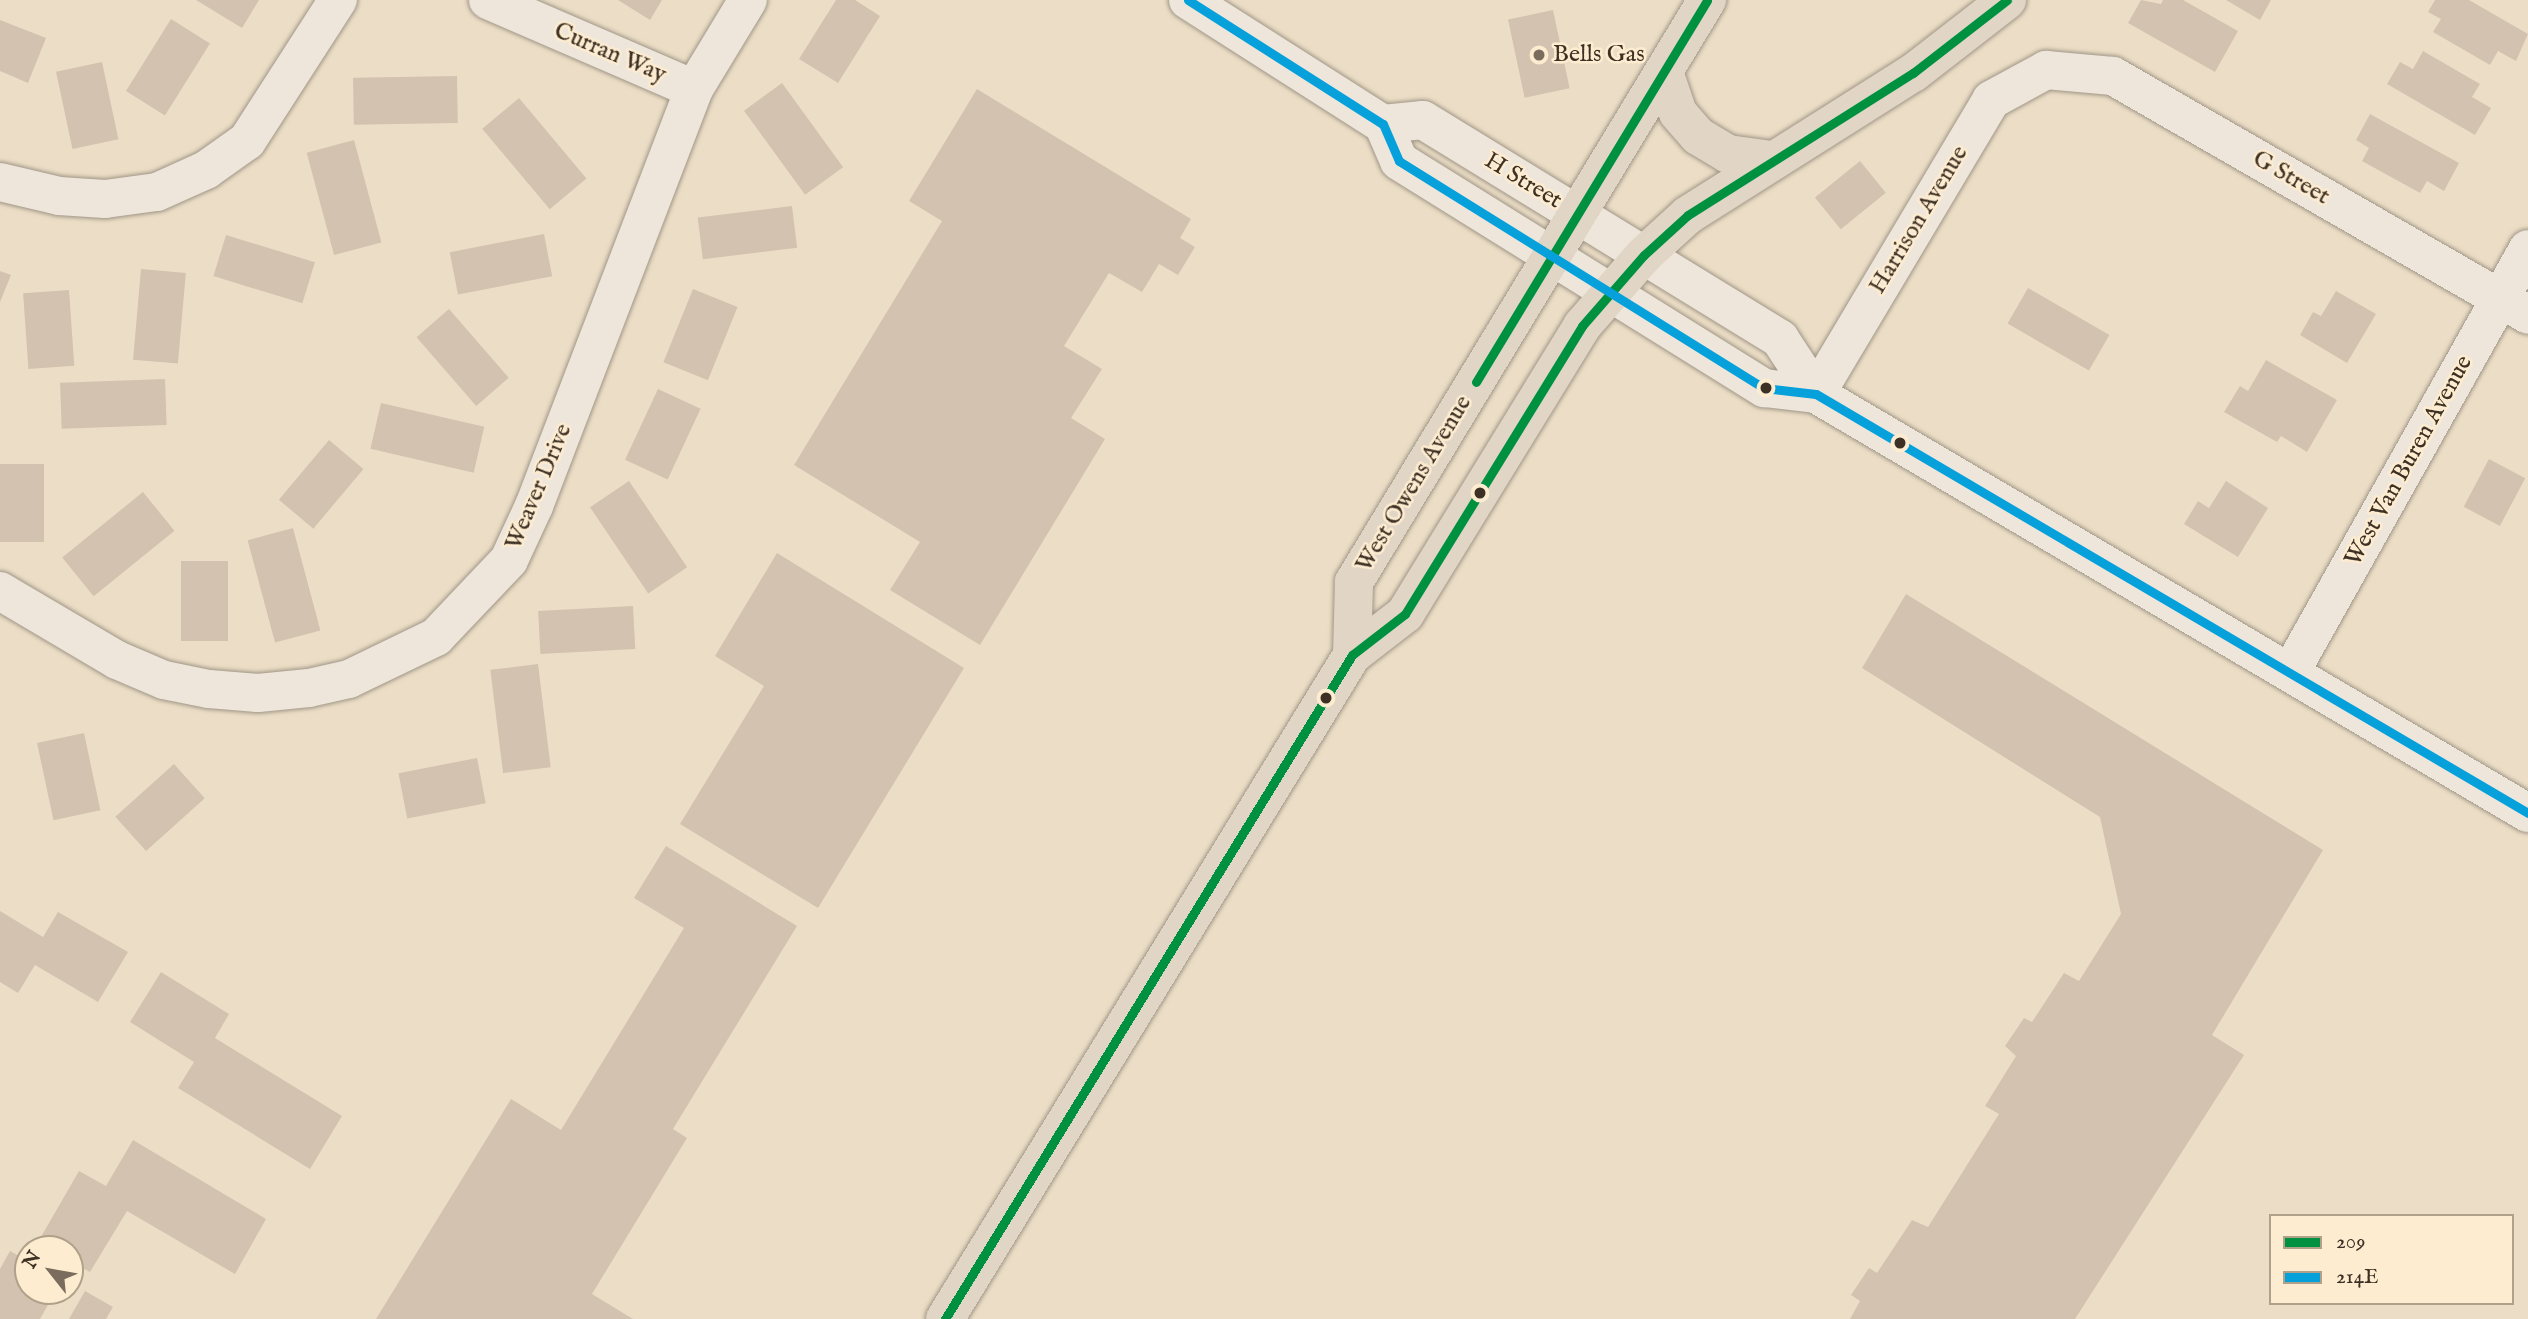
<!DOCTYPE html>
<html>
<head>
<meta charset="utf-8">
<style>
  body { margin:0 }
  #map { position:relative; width:2528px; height:1319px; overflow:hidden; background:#ecdec6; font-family:"IM FELL English",serif }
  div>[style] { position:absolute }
  .building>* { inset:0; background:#d3c2af; transform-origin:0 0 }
  .roads { filter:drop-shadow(0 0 2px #a09687) drop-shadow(0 0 2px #a09687) }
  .minor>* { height:38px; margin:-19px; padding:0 19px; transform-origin:19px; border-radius:19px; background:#eee6db }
  .major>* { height:38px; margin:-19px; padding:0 19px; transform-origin:19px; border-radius:19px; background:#e1d6c6 }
  .bus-1>* { height:9px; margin:-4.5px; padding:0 4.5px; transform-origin:4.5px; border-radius:4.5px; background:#009140 }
  .bus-2>* { height:9px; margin:-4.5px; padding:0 4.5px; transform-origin:4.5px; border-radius:4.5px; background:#06a0db }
  .dots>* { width:19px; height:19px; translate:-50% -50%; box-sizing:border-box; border:4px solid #fdecd0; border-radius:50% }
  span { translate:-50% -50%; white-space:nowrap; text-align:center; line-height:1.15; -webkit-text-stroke:5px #fdecd0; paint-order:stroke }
  .street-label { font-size:24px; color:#3d3024 }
  .poi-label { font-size:24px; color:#3d3024 }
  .left { translate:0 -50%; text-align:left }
  .legend { position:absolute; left:2269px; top:1214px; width:245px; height:91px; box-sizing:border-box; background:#fdecd0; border:2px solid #b0a18b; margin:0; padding:9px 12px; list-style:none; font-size:21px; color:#3d3024 }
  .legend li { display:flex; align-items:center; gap:14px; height:35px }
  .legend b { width:35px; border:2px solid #b0a18b }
  .north { position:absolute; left:14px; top:1235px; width:70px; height:70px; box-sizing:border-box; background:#fdecd0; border:2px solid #b0a18b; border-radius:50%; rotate:301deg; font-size:19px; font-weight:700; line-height:28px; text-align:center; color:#3d3024 }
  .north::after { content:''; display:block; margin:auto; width:24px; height:32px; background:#7a6d5d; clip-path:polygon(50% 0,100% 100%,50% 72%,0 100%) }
</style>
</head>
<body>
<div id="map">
  <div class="building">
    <div style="clip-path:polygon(196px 0,259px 0,242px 28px)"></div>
    <div style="clip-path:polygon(618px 0,662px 0,650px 20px)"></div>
    <div style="clip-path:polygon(836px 0,855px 0,880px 16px,838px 83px,799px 59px)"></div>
    <div style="clip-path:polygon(2141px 0,2161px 4px,2163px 0,2183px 0,2238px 31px,2215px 72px,2128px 23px)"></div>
    <div style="clip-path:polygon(2226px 0,2271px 0,2260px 20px)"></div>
    <div style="clip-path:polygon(2435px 0,2469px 0,2528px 34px,2516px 61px,2498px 51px,2490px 65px,2433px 32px,2441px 19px,2428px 12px)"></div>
    <div style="left:1553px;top:10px;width:80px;height:46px;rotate:78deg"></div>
    <div style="left:171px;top:19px;width:46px;height:85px;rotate:32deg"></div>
    <div style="clip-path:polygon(0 20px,46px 38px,28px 83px,0 71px)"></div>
    <div style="clip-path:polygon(2423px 51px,2480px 84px,2472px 97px,2491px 108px,2475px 135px,2387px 84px,2400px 62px,2413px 69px)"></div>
    <div style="left:102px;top:62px;width:79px;height:47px;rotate:78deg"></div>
    <div style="left:457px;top:76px;width:47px;height:104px;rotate:89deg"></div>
    <div style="left:782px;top:83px;width:104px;height:47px;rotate:54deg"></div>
    <div style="clip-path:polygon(977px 89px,1191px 219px,1180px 238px,1195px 247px,1178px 275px,1159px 264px,1142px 292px,1109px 273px,1064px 346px,1102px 369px,1071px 418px,1105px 439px,980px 645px,890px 590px,920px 542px,794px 465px,942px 221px,909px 201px)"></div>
    <div style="left:519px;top:98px;width:105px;height:48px;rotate:50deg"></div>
    <div style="clip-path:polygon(2370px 114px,2459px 163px,2444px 191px,2427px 181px,2420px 193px,2362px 161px,2369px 148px,2356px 140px)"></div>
    <div style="left:354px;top:140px;width:106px;height:49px;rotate:75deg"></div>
    <div style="left:1860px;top:161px;width:41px;height:58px;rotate:51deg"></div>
    <div style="left:792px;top:206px;width:42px;height:95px;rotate:83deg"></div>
    <div style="left:544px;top:234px;width:43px;height:96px;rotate:79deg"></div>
    <div style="left:226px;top:235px;width:93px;height:43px;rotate:17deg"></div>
    <div style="left:141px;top:269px;width:45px;height:91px;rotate:5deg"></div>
    <div style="clip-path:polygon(0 271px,11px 275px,0 302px)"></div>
    <div style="left:2028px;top:288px;width:94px;height:41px;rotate:30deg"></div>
    <div style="left:693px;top:289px;width:48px;height:79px;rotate:22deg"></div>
    <div style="left:69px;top:290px;width:76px;height:46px;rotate:86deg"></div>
    <div style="clip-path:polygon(2336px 291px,2376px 314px,2347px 363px,2300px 335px,2313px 312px,2321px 316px)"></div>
    <div style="left:449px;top:309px;width:91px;height:43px;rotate:49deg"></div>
    <div style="clip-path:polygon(2266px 360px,2337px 400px,2307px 452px,2281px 436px,2277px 442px,2224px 412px,2240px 386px,2248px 391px)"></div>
    <div style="left:165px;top:379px;width:46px;height:105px;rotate:88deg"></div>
    <div style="left:658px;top:389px;width:47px;height:78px;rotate:25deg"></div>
    <div style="left:381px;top:403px;width:106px;height:47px;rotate:13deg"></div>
    <div style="left:329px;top:440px;width:45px;height:78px;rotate:40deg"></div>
    <div style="left:2489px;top:459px;width:41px;height:54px;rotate:28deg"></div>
    <div style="left:0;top:464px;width:44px;height:78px"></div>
    <div style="left:629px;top:481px;width:104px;height:47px;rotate:56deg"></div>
    <div style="clip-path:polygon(2226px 481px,2268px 508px,2238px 557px,2184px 524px,2198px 501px,2209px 508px)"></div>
    <div style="left:143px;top:492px;width:50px;height:104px;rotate:51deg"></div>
    <div style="left:293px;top:528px;width:106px;height:47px;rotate:75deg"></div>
    <div style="clip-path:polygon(777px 553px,964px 668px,818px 908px,680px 824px,764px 686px,715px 656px)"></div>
    <div style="left:181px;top:561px;width:47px;height:80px"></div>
    <div style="clip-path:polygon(1906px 594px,2323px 850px,2212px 1035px,2244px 1055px,2075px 1319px,1850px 1319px,1860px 1301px,1851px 1295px,1869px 1268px,1877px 1273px,1912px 1220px,1928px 1227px,1999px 1114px,1985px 1106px,2016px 1056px,2005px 1046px,2024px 1018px,2032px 1022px,2064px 973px,2079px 981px,2121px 914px,2100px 817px,1862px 668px)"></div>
    <div style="left:633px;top:606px;width:43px;height:95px;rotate:87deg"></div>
    <div style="left:538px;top:664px;width:104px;height:48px;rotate:83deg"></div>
    <div style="left:84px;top:733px;width:79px;height:48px;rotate:78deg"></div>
    <div style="left:477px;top:758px;width:46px;height:80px;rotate:79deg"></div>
    <div style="left:174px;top:764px;width:46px;height:79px;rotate:48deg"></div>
    <div style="clip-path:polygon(666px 846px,797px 926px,673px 1129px,687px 1138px,592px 1294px,633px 1319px,376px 1319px,511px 1099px,561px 1130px,684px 928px,634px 898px)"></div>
    <div style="clip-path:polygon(0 911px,43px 937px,58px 912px,128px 952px,98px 1002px,35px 965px,18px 993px,0 982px)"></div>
    <div style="clip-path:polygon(161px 972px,229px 1014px,215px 1038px,342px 1116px,310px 1169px,178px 1088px,194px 1062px,130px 1022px)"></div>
    <div style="clip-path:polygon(133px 1140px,266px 1219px,235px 1274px,127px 1211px,90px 1272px,70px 1261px,70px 1249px,50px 1249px,38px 1242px,79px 1171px,106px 1186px)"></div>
    <div style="clip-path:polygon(10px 1251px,28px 1261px,28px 1291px,56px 1291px,40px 1319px,0 1319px,0 1269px)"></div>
    <div style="clip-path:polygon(85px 1291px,113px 1307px,106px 1319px,69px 1319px)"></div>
  </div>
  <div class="roads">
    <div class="minor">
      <div style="left:488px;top:0;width:224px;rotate:23.4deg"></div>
      <div style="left:1188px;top:0;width:231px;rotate:32.5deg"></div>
      <div style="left:1383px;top:124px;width:40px;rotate:66.6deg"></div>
      <div style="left:1399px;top:161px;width:430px;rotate:31.9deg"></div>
      <div style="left:1764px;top:388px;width:52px;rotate:6.6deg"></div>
      <div style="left:1816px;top:394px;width:826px;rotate:30.48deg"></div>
      <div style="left:1383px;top:124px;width:40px;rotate:-5.7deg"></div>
      <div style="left:1423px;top:120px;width:419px;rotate:31.5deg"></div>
      <div style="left:1780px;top:339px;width:66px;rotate:56.8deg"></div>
      <div style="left:0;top:182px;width:61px;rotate:13.3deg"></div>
      <div style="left:59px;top:196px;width:46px;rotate:3.7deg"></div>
      <div style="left:105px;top:199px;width:52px;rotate:-7.7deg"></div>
      <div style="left:157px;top:192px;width:54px;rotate:-24.2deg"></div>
      <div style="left:206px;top:170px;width:50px;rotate:-35.3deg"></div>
      <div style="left:247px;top:141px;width:168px;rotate:-57.2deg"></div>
      <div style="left:1816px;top:394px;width:342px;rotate:-59.2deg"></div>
      <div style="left:1991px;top:100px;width:63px;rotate:-28.6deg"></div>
      <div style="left:2046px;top:70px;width:67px;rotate:5.1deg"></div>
      <div style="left:2113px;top:76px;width:479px;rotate:29.9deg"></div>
      <div style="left:0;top:591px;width:136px;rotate:30.5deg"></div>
      <div style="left:117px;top:660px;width:51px;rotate:23.1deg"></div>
      <div style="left:164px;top:680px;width:46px;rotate:11.3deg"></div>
      <div style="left:209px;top:689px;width:49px;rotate:4.7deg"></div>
      <div style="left:258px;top:693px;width:51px;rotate:-5.6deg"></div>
      <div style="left:309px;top:688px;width:41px;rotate:-12.7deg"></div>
      <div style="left:349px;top:679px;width:97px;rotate:-25.8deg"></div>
      <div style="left:436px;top:637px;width:106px;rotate:-46.5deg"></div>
      <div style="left:509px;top:560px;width:60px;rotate:-65.2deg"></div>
      <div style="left:534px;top:506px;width:447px;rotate:-69deg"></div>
      <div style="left:694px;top:89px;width:104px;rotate:-58.8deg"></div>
      <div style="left:2290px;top:673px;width:486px;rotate:-60.7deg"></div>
    </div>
    <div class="major">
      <div style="left:1664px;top:72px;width:43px;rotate:71.1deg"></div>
      <div style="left:1678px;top:113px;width:30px;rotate:49deg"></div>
      <div style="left:1698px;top:136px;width:35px;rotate:31deg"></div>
      <div style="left:1728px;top:154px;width:42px;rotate:8.1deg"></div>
      <div style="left:1352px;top:655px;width:73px;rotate:-88.4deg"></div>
      <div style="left:1354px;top:582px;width:681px;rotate:-58.76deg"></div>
      <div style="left:945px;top:1319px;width:779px;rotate:-58.49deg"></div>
      <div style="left:1352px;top:655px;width:67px;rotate:-37.7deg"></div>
      <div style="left:1405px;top:614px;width:338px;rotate:-58.4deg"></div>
      <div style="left:1582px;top:326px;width:94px;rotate:-48.9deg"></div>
      <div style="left:1644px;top:255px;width:59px;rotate:-42.3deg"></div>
      <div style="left:1688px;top:215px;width:266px;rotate:-32.3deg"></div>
      <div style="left:1913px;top:73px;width:119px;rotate:-37.8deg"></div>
    </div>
  </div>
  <div class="bus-1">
    <div style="left:1476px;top:382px;width:446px;rotate:-58.8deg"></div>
    <div style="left:945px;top:1319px;width:779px;rotate:-58.49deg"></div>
    <div style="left:1352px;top:655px;width:67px;rotate:-37.7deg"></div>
    <div style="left:1405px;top:614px;width:338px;rotate:-58.4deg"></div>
    <div style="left:1582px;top:326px;width:94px;rotate:-48.9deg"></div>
    <div style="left:1644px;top:255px;width:59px;rotate:-42.3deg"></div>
    <div style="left:1688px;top:215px;width:266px;rotate:-32.3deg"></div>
    <div style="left:1913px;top:73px;width:119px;rotate:-37.8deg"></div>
  </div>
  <div class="bus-2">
    <div style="left:1188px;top:0;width:231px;rotate:32.5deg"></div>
    <div style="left:1383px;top:124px;width:40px;rotate:66.6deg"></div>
    <div style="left:1399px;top:161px;width:430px;rotate:31.9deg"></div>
    <div style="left:1764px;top:388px;width:52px;rotate:6.6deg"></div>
    <div style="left:1816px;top:394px;width:826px;rotate:30.48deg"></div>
  </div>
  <div class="dots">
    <div style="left:1539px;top:55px;background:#7a6d5d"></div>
    <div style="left:1766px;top:388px;background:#3d3024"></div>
    <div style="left:1900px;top:443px;background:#3d3024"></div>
    <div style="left:1480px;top:493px;background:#3d3024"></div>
    <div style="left:1326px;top:698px;background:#3d3024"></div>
  </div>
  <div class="street-label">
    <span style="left:610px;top:53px;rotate:23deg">Curran Way</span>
    <span style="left:2291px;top:178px;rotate:30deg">G Street</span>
    <span style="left:1523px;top:181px;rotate:31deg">H Street</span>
    <span style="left:1919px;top:220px;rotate:-59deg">Harrison Avenue</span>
    <span style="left:2409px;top:461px;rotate:-61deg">West Van Buren Avenue</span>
    <span style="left:1414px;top:484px;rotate:-59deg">West Owens Avenue</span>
    <span style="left:539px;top:487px;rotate:-67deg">Weaver Drive</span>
  </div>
  <div class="poi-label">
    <span class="left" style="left:1553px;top:55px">Bells Gas</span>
  </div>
  <ul class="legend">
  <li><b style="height:9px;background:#009140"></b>209</li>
  <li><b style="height:9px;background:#06a0db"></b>214E</li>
  </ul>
  <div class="north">N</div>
</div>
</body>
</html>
